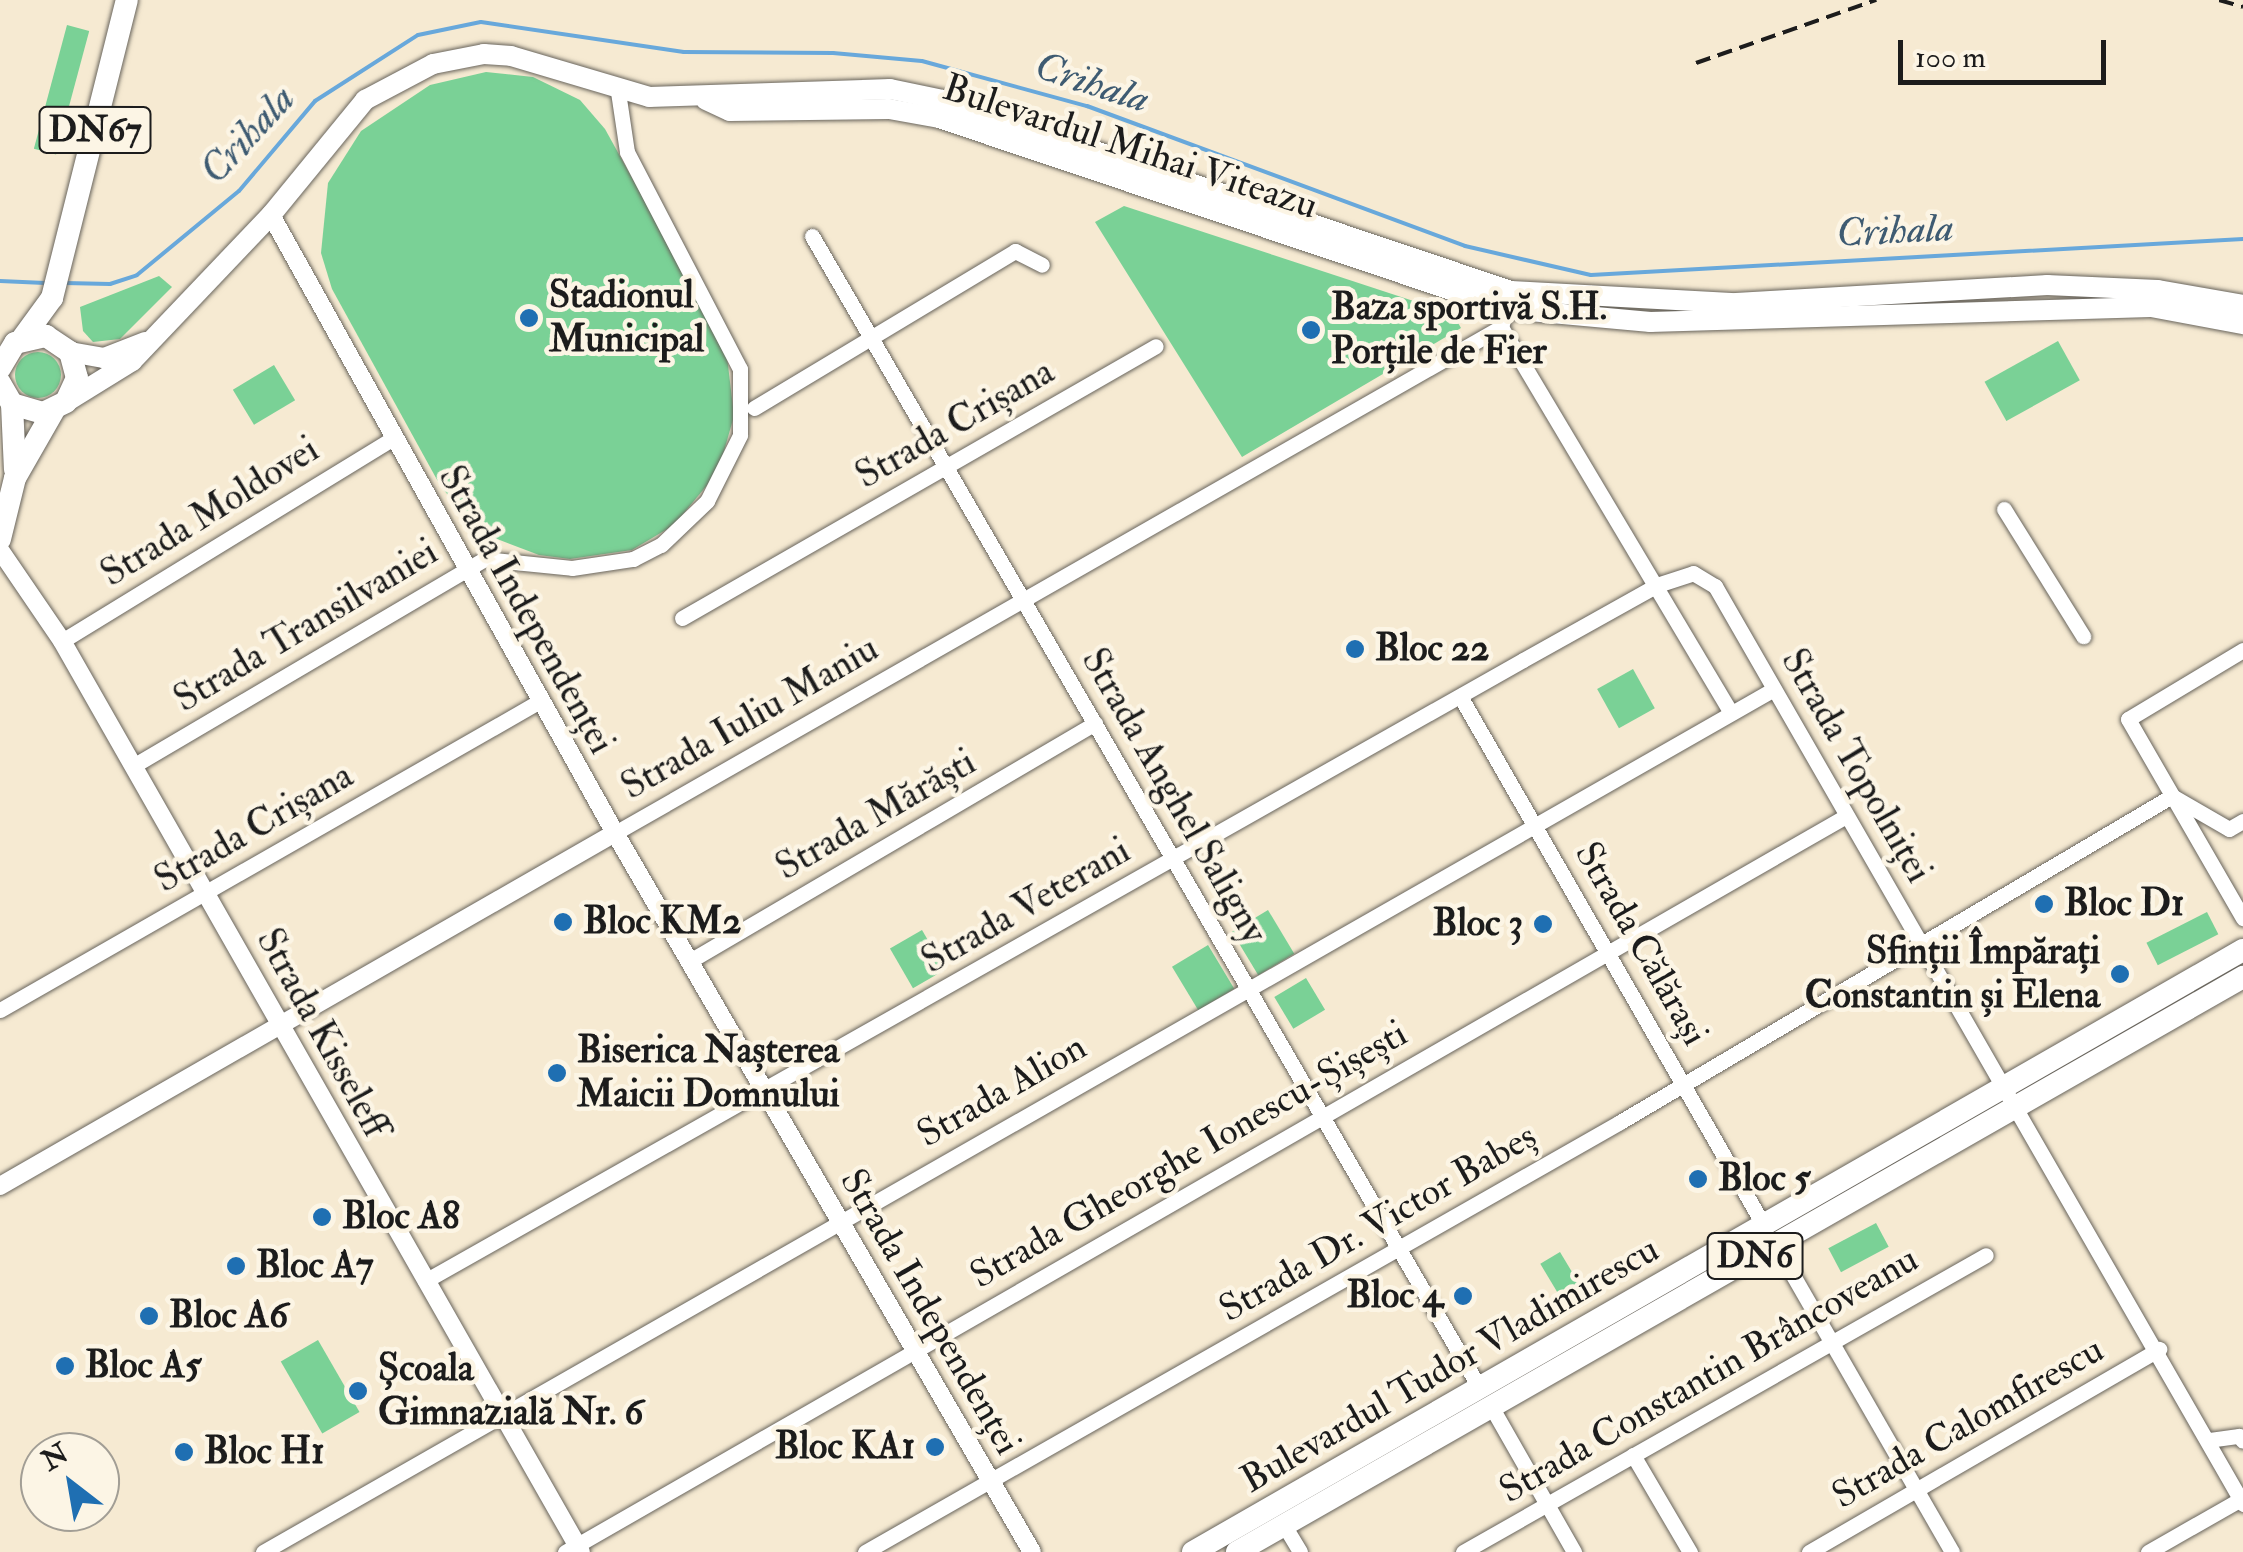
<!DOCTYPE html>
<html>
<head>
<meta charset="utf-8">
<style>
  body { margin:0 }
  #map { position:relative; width:2243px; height:1552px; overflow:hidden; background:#f6ead2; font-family:"IM FELL Double Pica",serif }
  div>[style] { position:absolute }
  .green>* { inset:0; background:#7ad196; transform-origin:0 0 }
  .round { border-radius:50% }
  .stream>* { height:4px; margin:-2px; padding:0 2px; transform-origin:2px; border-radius:2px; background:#68a8db }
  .roads { filter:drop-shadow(0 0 2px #68645c) drop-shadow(0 0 2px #68645c) }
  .minor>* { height:15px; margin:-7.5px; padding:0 7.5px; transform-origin:7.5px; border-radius:7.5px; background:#fff }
  .tertiary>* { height:18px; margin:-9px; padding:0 9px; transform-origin:9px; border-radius:9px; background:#fff }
  .secondary>* { height:20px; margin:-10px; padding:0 10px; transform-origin:10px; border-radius:10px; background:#fff }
  .primary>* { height:22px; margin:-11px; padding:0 11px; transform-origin:11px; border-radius:11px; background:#fff }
  .rail>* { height:4px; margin-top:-2px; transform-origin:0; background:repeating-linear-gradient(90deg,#1c1c1c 0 15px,transparent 0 23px) }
  .dots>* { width:28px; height:28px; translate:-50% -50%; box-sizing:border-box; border:5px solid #fcf5e5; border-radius:50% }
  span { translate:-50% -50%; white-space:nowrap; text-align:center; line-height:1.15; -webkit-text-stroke:9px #fcf5e5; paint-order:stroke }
  .shield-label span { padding:2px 8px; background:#fcf5e5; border:2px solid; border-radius:8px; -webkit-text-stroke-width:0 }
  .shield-label { font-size:35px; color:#1c1c1c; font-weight:700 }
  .street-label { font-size:38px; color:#1c1c1c }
  .poi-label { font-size:38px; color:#1c1c1c; font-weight:700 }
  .left { translate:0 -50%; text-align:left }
  .right { translate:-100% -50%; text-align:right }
  .water-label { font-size:40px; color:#3e5b72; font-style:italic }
  .north { position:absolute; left:20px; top:1432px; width:100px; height:100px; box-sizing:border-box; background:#fcf5e5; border:2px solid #a29e95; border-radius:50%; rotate:329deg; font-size:28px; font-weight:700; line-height:40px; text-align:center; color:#1c1c1c }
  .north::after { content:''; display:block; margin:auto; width:35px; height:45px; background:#1f6fb2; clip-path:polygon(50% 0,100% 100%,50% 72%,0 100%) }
  .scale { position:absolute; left:1898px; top:40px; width:208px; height:45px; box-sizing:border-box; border:5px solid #1c1c1c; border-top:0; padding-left:12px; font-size:30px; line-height:35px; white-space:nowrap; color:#1c1c1c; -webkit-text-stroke:8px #fcf5e5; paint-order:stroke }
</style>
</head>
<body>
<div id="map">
  <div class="green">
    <div style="left:67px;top:25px;width:23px;height:128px;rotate:15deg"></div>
    <div style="clip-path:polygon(486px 72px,533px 77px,580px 100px,605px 129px,726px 348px,734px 416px,718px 472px,674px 525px,632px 550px,570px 559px,539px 555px,492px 537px,464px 513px,441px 487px,332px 289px,321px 253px,328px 183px,361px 131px,430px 85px)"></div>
    <div style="clip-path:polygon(1124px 206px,1453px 314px,1461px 328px,1242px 457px,1095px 222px)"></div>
    <div style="clip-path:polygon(159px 276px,172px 287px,120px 339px,93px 342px,83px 331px,80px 307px)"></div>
    <div style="left:2058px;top:341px;width:45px;height:84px;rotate:61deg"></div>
    <div class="round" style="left:15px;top:352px;width:46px;height:46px"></div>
    <div style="left:274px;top:365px;width:41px;height:48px;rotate:59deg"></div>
    <div style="left:1633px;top:669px;width:45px;height:41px;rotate:61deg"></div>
    <div style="left:1268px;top:910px;width:51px;height:42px;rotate:59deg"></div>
    <div style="left:2207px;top:912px;width:25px;height:68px;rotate:63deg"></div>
    <div style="left:922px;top:930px;width:46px;height:37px;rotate:60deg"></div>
    <div style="left:1208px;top:945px;width:51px;height:42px;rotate:59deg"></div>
    <div style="left:1306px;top:978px;width:37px;height:37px;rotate:59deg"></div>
    <div style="left:1876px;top:1223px;width:27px;height:54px;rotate:62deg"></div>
    <div style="left:1560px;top:1252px;width:55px;height:23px;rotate:59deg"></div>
    <div style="left:318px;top:1340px;width:83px;height:43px;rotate:60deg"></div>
  </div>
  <div class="stream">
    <div style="left:0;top:281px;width:45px;rotate:2.5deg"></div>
    <div style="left:65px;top:283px;width:45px;rotate:1.3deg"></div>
    <div style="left:110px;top:284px;width:28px;rotate:-18deg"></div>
    <div style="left:137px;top:275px;width:132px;rotate:-39.5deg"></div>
    <div style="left:239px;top:191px;width:118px;rotate:-49.8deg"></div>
    <div style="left:315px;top:101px;width:122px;rotate:-32.7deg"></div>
    <div style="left:418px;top:35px;width:64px;rotate:-11.7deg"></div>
    <div style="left:481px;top:22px;width:205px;rotate:8.4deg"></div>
    <div style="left:684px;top:52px;width:149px;rotate:0.4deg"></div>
    <div style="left:833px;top:53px;width:89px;rotate:5.1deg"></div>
    <div style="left:922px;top:61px;width:171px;rotate:15.3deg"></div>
    <div style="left:1087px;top:106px;width:403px;rotate:20.3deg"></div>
    <div style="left:1465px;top:246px;width:129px;rotate:13deg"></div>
    <div style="left:1591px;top:275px;width:653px;rotate:-3.16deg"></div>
  </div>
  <div class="roads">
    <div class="minor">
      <div style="left:812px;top:236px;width:1333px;rotate:59.91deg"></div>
      <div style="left:1501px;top:327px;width:449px;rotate:59.2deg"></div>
      <div style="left:754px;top:408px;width:305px;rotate:-31deg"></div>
      <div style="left:1015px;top:251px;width:30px;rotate:27deg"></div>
      <div style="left:2004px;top:509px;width:150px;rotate:58.1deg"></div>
      <div style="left:682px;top:618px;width:546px;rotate:-29.85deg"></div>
      <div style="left:62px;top:641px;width:387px;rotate:-31.5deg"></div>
      <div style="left:2243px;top:650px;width:134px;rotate:149deg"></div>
      <div style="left:2128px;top:719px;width:230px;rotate:60deg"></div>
      <div style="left:1460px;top:696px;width:611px;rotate:60.16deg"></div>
      <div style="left:133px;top:766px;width:407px;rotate:-30.5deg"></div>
      <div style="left:484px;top:559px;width:88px;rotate:5.8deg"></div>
      <div style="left:572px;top:568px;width:62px;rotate:-8.4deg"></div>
      <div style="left:633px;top:559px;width:31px;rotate:-27deg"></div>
      <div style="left:661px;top:545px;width:64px;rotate:-43.7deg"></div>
      <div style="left:707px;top:501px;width:74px;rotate:-63.4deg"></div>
      <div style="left:740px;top:435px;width:66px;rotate:-90deg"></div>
      <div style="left:740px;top:369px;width:245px;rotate:-117.5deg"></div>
      <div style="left:627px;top:152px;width:61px;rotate:-98.5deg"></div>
      <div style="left:615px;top:833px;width:1020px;rotate:-29.73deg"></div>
      <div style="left:1501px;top:327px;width:30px;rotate:-73deg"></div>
      <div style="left:688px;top:962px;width:472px;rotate:-30.4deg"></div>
      <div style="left:0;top:1010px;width:622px;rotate:-29.78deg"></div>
      <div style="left:1775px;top:1244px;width:355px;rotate:60.1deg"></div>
      <div style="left:425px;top:1281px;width:1261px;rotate:-29.49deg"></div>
      <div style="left:1523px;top:660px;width:154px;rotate:-29.2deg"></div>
      <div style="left:1657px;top:585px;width:38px;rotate:-18deg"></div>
      <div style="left:1693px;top:573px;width:26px;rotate:31deg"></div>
      <div style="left:1715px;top:586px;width:1059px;rotate:60.09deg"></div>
      <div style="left:1492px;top:1408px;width:166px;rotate:60.3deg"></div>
      <div style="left:2209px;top:1440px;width:30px;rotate:-8deg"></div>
      <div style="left:2239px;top:1436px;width:6px;rotate:51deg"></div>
      <div style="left:1633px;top:1455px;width:113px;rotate:59.6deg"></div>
      <div style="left:1284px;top:1525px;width:31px;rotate:59deg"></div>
      <div style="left:263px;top:1552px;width:1740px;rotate:-29.73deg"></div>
      <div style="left:565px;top:1552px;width:1477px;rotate:-29.88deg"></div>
      <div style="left:865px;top:1552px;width:869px;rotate:-29.66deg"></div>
      <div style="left:1620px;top:1122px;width:641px;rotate:-30.57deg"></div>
      <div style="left:2172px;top:796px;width:66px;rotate:30.1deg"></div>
      <div style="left:2229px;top:829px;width:16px;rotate:-30deg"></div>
      <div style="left:1463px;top:1552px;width:601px;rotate:-29.59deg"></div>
      <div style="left:1809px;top:1552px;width:405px;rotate:-30.1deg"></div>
      <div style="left:2148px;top:1552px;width:107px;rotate:-29.7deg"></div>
    </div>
    <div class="tertiary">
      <div style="left:271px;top:215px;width:707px;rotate:60.9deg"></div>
      <div style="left:615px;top:833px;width:831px;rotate:59.89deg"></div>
      <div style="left:0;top:550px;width:110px;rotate:55.7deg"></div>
      <div style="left:62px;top:641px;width:1048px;rotate:60.33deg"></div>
      <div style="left:0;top:1186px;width:709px;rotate:-29.86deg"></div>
    </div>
    <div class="secondary">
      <div style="left:706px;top:100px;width:26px;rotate:25deg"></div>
      <div style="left:730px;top:111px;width:159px;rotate:-0.7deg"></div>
      <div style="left:889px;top:109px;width:51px;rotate:10.2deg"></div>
      <div style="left:939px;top:118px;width:600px;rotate:18.56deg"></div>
      <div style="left:1508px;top:309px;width:143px;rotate:5.2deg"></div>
      <div style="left:1650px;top:322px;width:501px;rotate:-1.71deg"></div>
      <div style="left:2151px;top:307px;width:94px;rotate:10.5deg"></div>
      <div style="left:70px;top:352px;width:35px;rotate:10deg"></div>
      <div style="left:104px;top:358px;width:44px;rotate:-21.3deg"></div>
      <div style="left:66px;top:402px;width:78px;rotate:-31.8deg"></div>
      <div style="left:132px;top:361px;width:202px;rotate:-46.4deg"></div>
      <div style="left:271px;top:215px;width:149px;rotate:-50.7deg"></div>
      <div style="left:365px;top:100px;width:77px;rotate:-27.9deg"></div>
      <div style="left:433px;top:64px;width:52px;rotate:-11.1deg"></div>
      <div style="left:484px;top:54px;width:27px;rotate:4deg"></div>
      <div style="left:511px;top:56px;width:144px;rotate:16.5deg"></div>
      <div style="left:649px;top:97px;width:241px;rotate:-1.9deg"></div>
      <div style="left:890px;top:89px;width:54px;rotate:11.7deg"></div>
      <div style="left:943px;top:100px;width:599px;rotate:18.59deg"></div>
      <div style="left:1511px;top:291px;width:225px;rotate:3.1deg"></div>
      <div style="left:1736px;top:303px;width:312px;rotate:-3.3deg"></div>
      <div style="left:2047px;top:285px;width:111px;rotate:2.6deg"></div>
      <div style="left:2158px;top:290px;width:86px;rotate:10deg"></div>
    </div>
    <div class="primary">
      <div style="left:22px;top:339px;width:51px;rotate:-53.8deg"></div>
      <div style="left:52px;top:298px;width:307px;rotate:-75.9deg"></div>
      <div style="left:0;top:368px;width:29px;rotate:-59deg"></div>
      <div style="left:15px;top:343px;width:32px;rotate:-13deg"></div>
      <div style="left:46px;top:336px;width:29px;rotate:34deg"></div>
      <div style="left:70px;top:352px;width:27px;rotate:75deg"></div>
      <div style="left:77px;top:378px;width:26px;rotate:115deg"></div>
      <div style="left:66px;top:402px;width:25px;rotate:154deg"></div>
      <div style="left:43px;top:413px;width:32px;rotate:-164deg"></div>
      <div style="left:12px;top:404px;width:24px;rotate:-120deg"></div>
      <div style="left:12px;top:404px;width:65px;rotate:87.4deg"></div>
      <div style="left:0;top:539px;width:63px;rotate:-76.2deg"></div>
      <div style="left:15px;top:478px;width:78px;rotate:-60.2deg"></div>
      <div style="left:1193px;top:1552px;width:1210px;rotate:-29.83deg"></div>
      <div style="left:1237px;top:1552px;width:1159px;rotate:-29.75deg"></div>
    </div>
  </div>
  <div class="rail">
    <div style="left:2219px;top:0;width:25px;rotate:16deg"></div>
    <div style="left:1696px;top:63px;width:191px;rotate:-19.3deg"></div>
  </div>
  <div class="dots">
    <div style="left:529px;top:318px;background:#1f6fb2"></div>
    <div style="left:1311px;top:330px;background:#1f6fb2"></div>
    <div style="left:1355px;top:649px;background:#1f6fb2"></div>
    <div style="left:2044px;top:904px;background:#1f6fb2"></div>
    <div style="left:563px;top:922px;background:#1f6fb2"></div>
    <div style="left:1543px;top:924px;background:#1f6fb2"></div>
    <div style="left:2120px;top:974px;background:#1f6fb2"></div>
    <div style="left:557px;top:1073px;background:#1f6fb2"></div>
    <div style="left:1698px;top:1179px;background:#1f6fb2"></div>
    <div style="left:322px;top:1217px;background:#1f6fb2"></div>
    <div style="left:236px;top:1266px;background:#1f6fb2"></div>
    <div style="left:1463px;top:1296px;background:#1f6fb2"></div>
    <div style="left:149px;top:1316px;background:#1f6fb2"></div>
    <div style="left:65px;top:1366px;background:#1f6fb2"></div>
    <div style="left:358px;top:1391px;background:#1f6fb2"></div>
    <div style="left:935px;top:1447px;background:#1f6fb2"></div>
    <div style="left:184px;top:1452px;background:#1f6fb2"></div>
  </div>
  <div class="shield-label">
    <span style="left:95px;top:130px">DN67</span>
    <span style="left:1755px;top:1256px">DN6</span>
  </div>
  <div class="street-label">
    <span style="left:1130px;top:147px;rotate:18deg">Bulevardul Mihai Viteazu</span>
    <span style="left:955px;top:424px;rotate:-30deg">Strada Crișana</span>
    <span style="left:210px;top:512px;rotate:-32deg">Strada Moldovei</span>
    <span style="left:526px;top:610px;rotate:61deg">Strada Independenței</span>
    <span style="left:306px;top:626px;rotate:-31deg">Strada Transilvaniei</span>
    <span style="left:750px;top:718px;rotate:-30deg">Strada Iuliu Maniu</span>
    <span style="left:1856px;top:766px;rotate:60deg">Strada Topolniței</span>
    <span style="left:1174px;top:796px;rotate:60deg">Strada Anghel Saligny</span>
    <span style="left:876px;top:815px;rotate:-30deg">Strada Mărăști</span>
    <span style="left:254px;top:828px;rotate:-30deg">Strada Crișana</span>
    <span style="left:1026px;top:906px;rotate:-30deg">Strada Veterani</span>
    <span style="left:1641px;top:944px;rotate:60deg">Strada Călărași</span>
    <span style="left:322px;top:1033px;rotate:61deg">Strada Kisseleff</span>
    <span style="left:1002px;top:1091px;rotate:-30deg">Strada Alion</span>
    <span style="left:1189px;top:1155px;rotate:-30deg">Strada Gheorghe Ionescu-Șișești</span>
    <span style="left:1378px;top:1223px;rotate:-30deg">Strada Dr. Victor Babeș</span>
    <span style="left:930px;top:1312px;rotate:60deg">Strada Independenței</span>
    <span style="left:1450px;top:1365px;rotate:-30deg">Bulevardul Tudor Vladimirescu</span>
    <span style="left:1709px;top:1375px;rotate:-30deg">Strada Constantin Brâncoveanu</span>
    <span style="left:1968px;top:1423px;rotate:-30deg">Strada Calomfirescu</span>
  </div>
  <div class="poi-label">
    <span class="left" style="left:549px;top:318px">Stadionul<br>Municipal</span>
    <span class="left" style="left:1331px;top:330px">Baza sportivă S.H.<br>Porțile de Fier</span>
    <span class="left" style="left:1375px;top:649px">Bloc 22</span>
    <span class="left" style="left:2064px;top:904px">Bloc D1</span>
    <span class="left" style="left:583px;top:922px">Bloc KM2</span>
    <span class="right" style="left:1523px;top:924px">Bloc 3</span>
    <span class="right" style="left:2100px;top:974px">Sfinții Împărați<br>Constantin și Elena</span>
    <span class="left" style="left:577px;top:1073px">Biserica Nașterea<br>Maicii Domnului</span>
    <span class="left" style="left:1718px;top:1179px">Bloc 5</span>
    <span class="left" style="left:342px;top:1217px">Bloc A8</span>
    <span class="left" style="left:256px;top:1266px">Bloc A7</span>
    <span class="right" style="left:1443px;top:1296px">Bloc 4</span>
    <span class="left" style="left:169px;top:1316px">Bloc A6</span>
    <span class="left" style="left:85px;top:1366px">Bloc A5</span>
    <span class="left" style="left:378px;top:1391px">Școala<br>Gimnazială Nr. 6</span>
    <span class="right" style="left:915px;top:1447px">Bloc KA1</span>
    <span class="left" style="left:204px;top:1452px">Bloc H1</span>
  </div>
  <div class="water-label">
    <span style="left:1092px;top:83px;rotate:18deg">Crihala</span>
    <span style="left:248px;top:135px;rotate:-47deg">Crihala</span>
    <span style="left:1895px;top:231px;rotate:-3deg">Crihala</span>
  </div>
  <div class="north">N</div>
  <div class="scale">100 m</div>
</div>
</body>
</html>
